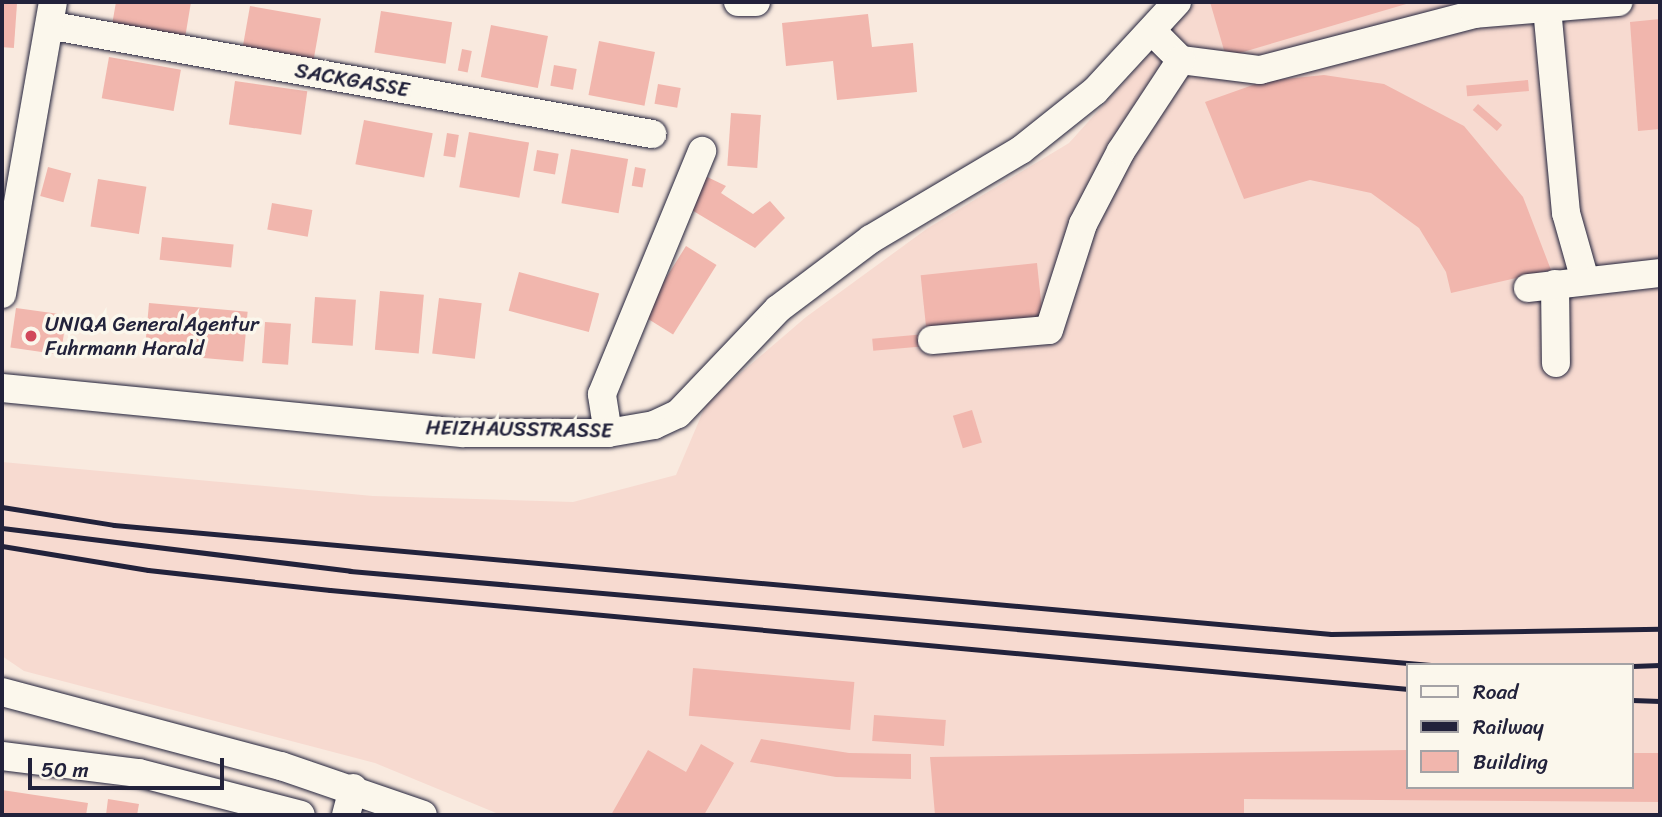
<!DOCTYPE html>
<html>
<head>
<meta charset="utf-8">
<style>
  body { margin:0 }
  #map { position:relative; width:1662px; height:817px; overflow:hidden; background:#f9eadf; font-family:Sriracha,sans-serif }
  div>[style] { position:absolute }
  .built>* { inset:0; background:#f7dad0 }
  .building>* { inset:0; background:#f1b6ad; transform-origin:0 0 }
  .roads { filter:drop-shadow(0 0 2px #22223b) drop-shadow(0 0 2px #22223b) }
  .minor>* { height:28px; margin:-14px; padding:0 14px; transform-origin:14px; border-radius:14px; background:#fbf7ec }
  .rail>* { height:5px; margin:-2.5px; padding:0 2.5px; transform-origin:2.5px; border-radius:2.5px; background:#22223b }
  .dots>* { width:19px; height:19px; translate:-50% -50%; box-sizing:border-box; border:4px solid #fbf7ec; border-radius:50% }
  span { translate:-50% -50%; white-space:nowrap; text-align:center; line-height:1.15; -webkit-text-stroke:7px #fbf7ec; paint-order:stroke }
  .street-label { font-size:21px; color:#22223b }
  .poi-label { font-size:21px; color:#22223b }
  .left { translate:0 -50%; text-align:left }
  .frame { position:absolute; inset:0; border:4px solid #22223b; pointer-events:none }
  .legend { position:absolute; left:1406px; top:663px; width:228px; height:126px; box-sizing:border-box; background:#fbf7ec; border:2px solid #a4a2a5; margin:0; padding:9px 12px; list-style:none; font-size:21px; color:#22223b }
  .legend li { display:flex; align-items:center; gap:14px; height:35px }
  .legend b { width:35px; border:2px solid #a4a2a5 }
  .scale { position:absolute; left:28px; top:758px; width:196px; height:32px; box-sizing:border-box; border:4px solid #22223b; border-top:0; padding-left:9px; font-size:21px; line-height:24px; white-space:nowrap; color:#22223b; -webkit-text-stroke:5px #fbf7ec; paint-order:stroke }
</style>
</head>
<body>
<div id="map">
  <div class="built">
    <div style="clip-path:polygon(evenodd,1196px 2px,1660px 2px,1660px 815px,501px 815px,375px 763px,24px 671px,2px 656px,2px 462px,373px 496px,573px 502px,676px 475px,707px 402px,806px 317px,928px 228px,1069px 143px,1196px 2px,1408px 665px,1632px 665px,1632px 787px,1408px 787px,1408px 665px)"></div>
  </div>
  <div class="building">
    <div style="clip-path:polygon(116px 2px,191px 2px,185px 38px,112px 25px)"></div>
    <div style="clip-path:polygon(1210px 2px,1413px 2px,1226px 57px)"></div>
    <div style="left:2px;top:3px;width:15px;height:44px;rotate:4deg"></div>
    <div style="left:250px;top:6px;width:72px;height:45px;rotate:10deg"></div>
    <div style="left:381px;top:11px;width:72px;height:42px;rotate:9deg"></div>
    <div style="clip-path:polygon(868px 14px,872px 47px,913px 43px,917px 92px,837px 100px,833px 61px,786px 66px,782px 23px)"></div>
    <div style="clip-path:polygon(1660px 19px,1660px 129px,1638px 131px,1630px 22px)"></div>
    <div style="left:491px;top:25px;width:58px;height:53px;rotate:11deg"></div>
    <div style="left:599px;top:41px;width:57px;height:55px;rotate:11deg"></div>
    <div style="left:462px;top:49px;width:10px;height:22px;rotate:11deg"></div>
    <div style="left:109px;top:57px;width:73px;height:42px;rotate:10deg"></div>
    <div style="left:554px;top:65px;width:23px;height:21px;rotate:10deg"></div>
    <div style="clip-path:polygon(1324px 75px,1384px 84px,1464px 126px,1523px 197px,1551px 270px,1451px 293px,1446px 272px,1419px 228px,1371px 193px,1310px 180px,1244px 199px,1205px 102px,1264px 81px)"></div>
    <div style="left:1528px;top:80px;width:11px;height:62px;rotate:85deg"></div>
    <div style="left:235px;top:81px;width:73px;height:44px;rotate:8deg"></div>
    <div style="left:658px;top:84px;width:23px;height:20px;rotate:10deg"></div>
    <div style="left:1478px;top:104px;width:32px;height:8px;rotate:41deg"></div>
    <div style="left:731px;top:113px;width:30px;height:53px;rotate:4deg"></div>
    <div style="left:364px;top:120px;width:70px;height:45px;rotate:11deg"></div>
    <div style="left:469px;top:132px;width:61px;height:56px;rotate:10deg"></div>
    <div style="left:447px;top:133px;width:12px;height:23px;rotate:9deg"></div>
    <div style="left:571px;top:149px;width:58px;height:55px;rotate:10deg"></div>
    <div style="left:537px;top:150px;width:22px;height:21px;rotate:10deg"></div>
    <div style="left:48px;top:167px;width:24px;height:30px;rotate:15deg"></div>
    <div style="left:635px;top:167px;width:11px;height:19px;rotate:10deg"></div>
    <div style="clip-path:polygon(699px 173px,726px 186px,721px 193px,753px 214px,770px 201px,785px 218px,755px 248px,680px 203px)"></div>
    <div style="left:98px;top:179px;width:49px;height:48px;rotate:9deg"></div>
    <div style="left:272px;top:203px;width:41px;height:27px;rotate:10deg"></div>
    <div style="left:162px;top:237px;width:72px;height:23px;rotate:6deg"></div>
    <div style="left:686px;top:246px;width:36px;height:82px;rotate:32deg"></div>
    <div style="left:1037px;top:263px;width:60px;height:117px;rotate:84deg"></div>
    <div style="left:519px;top:272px;width:83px;height:40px;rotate:15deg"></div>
    <div style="left:380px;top:291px;width:44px;height:59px;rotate:5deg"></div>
    <div style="left:315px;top:297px;width:41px;height:46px;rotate:4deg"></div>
    <div style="left:439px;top:298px;width:43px;height:56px;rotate:7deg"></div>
    <div style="left:149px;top:303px;width:99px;height:50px;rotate:5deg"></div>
    <div style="left:16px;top:308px;width:51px;height:40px;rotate:8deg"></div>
    <div style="left:265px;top:322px;width:26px;height:41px;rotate:4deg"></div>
    <div style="left:926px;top:334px;width:12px;height:54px;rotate:85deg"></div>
    <div style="left:972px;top:410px;width:34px;height:20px;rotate:73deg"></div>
    <div style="left:693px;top:668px;width:162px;height:48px;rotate:5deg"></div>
    <div style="left:874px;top:715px;width:72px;height:26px;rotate:4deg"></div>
    <div style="clip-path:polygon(761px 739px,849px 753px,911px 754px,911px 779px,836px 777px,750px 762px)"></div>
    <div style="clip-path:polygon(701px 744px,734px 763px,704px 815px,611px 815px,648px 750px,686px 772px)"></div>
    <div style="clip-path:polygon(1408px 750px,1408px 787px,1632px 787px,1632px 753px,1660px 753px,1660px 802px,1244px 799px,1244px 815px,935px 815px,930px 757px)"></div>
    <div style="clip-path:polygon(2px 790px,88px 803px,86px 815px,2px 815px)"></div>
    <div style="clip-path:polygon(108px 799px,139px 804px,137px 815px,106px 815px)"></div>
  </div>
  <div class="roads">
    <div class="minor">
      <div style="left:738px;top:2px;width:18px"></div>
      <div style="left:1547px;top:8px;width:206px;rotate:84.7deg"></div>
      <div style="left:1566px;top:213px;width:70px;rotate:74.2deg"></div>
      <div style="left:53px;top:26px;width:609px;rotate:10.22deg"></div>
      <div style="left:1154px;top:33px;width:38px;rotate:45deg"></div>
      <div style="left:1181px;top:60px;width:80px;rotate:7.2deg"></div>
      <div style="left:1260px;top:70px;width:222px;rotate:-14.6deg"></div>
      <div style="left:1475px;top:14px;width:144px;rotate:-4.8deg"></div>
      <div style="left:1555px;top:284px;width:79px;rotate:89.3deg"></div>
      <div style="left:1528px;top:288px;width:133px;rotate:-6.5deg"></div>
      <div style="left:2px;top:294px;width:296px;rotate:-80.1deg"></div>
      <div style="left:932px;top:340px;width:117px;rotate:-4.9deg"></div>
      <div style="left:1049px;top:330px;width:111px;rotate:-72.2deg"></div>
      <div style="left:1083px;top:224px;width:82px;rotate:-62.5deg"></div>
      <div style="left:1121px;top:151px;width:109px;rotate:-56.6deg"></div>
      <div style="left:2px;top:388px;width:464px;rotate:5.6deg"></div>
      <div style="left:464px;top:433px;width:144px"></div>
      <div style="left:608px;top:433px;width:47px;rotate:-9.9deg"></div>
      <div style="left:654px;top:425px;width:26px;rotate:-25deg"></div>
      <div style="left:678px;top:414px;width:145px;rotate:-46.4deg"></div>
      <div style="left:778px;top:309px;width:116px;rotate:-37deg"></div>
      <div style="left:871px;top:239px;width:174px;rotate:-30.7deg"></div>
      <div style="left:1021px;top:150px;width:95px;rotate:-38.6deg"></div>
      <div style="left:1095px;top:91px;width:121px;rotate:-47.3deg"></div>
      <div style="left:608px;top:433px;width:39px;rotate:-99deg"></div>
      <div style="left:602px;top:394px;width:263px;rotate:-67.6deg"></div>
      <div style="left:2px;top:692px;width:289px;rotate:14.9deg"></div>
      <div style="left:281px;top:766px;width:150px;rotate:19deg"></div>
      <div style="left:2px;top:756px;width:138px;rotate:7.1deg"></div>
      <div style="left:139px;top:773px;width:167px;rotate:14.5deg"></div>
      <div style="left:346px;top:815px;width:28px;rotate:-75deg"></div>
    </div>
  </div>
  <div class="rail">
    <div style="left:2px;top:507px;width:113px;rotate:9.1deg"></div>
    <div style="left:114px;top:525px;width:1222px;rotate:5.12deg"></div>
    <div style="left:1331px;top:634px;width:329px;rotate:-0.9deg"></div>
    <div style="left:2px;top:528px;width:351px;rotate:7deg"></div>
    <div style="left:350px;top:571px;width:1085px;rotate:4.97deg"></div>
    <div style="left:2px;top:546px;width:148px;rotate:9.3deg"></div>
    <div style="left:148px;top:570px;width:183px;rotate:6.3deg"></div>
    <div style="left:330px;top:590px;width:1083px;rotate:5.25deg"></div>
    <div style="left:1632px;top:666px;width:28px;rotate:-2deg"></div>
    <div style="left:1632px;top:700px;width:28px;rotate:2deg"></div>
  </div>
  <div class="dots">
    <div style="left:31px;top:336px;background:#d1495b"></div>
  </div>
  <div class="street-label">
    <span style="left:352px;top:80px;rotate:10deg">SACKGASSE</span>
    <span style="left:519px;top:429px;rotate:1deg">HEIZHAUSSTRASSE</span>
  </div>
  <div class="poi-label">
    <span class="left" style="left:45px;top:336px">UNIQA GeneralAgentur<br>Fuhrmann Harald</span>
  </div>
  <div class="frame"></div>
  <ul class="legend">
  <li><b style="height:9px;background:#fbf7ec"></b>Road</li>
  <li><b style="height:9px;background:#22223b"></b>Railway</li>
  <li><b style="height:19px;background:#f1b6ad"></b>Building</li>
  </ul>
  <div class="scale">50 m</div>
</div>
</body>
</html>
